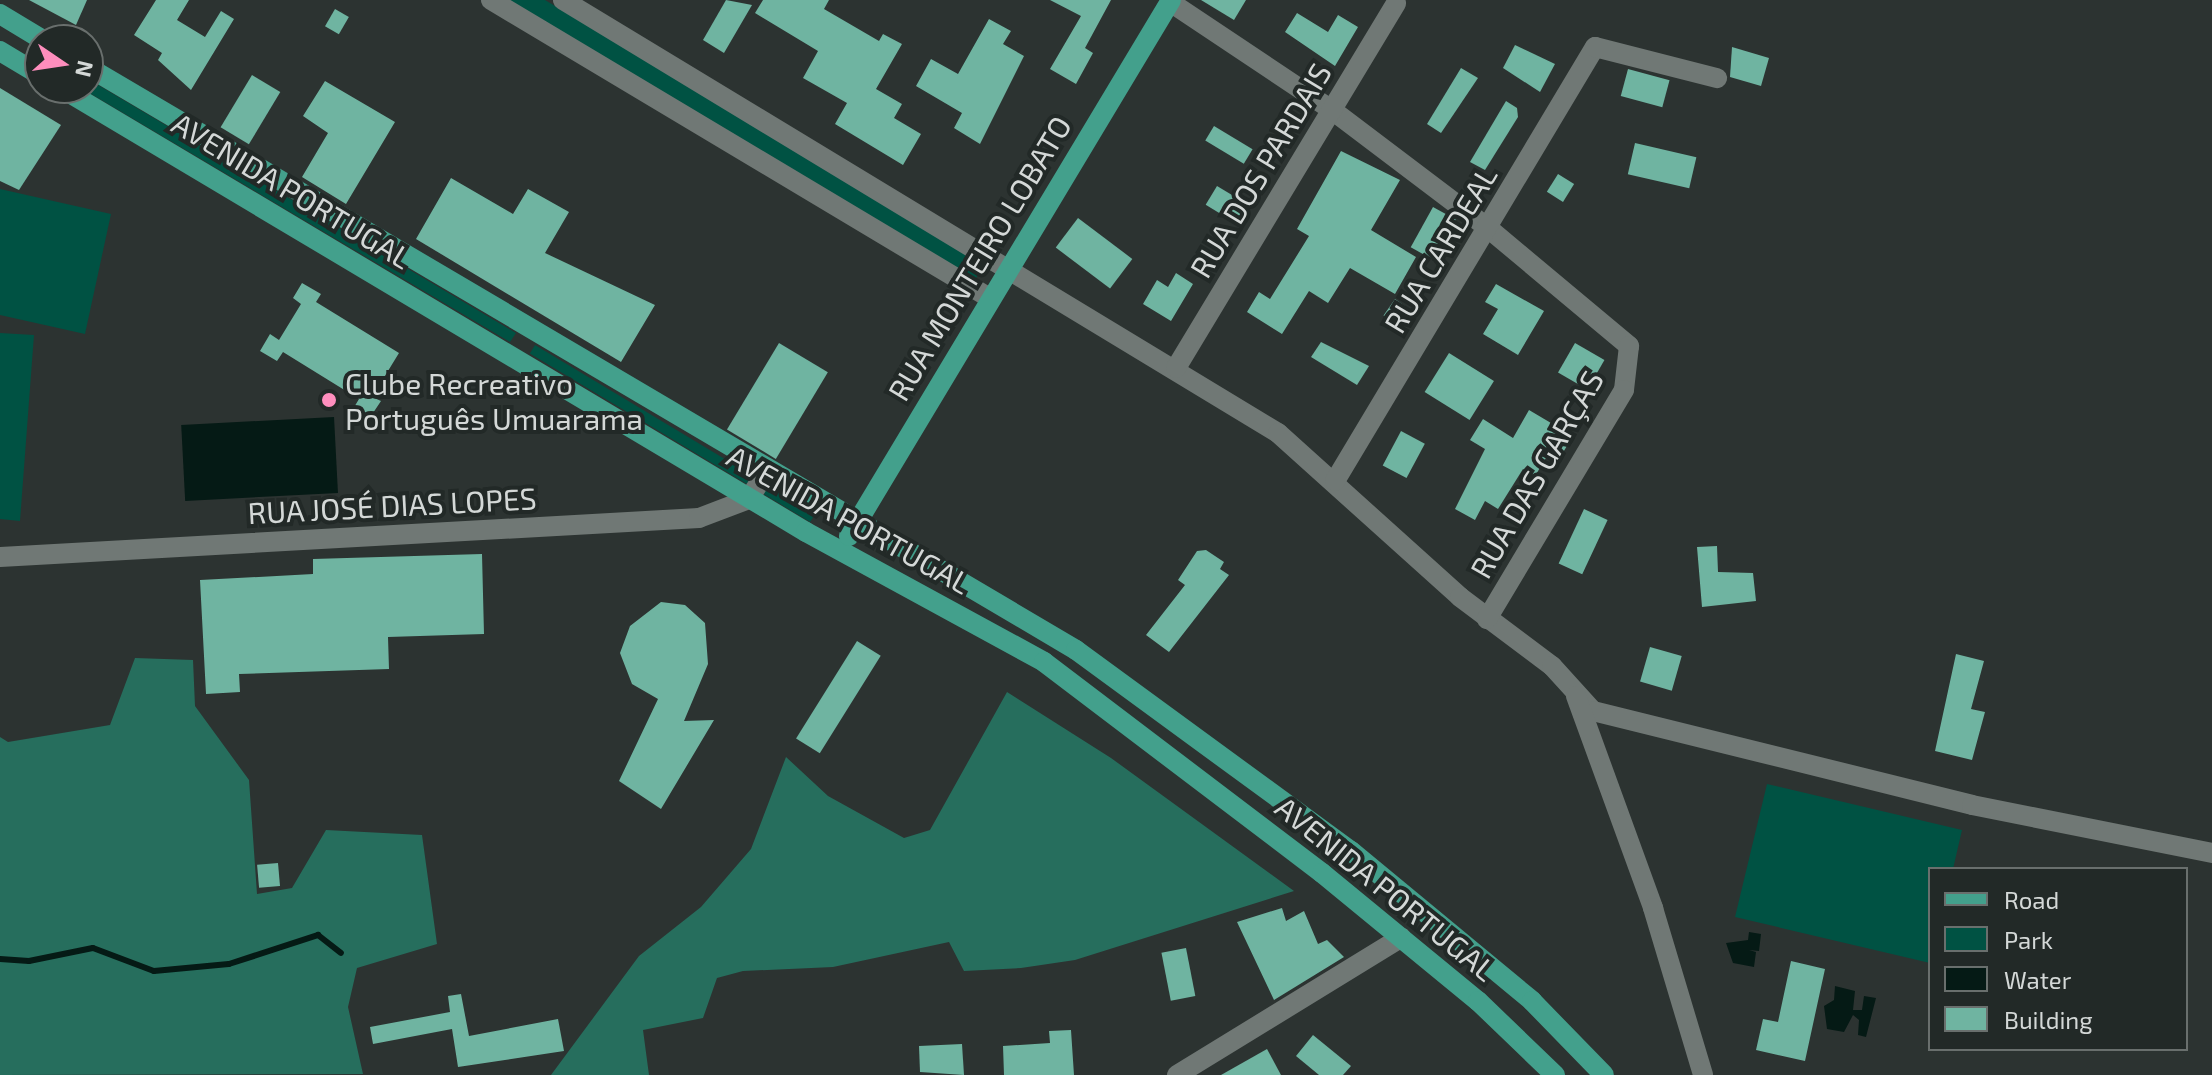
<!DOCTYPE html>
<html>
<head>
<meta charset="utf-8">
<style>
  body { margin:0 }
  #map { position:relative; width:2212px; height:1075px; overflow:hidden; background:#2c3331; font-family:"Exo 2",sans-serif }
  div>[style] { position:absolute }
  .green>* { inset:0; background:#005243; transform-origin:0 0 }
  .forest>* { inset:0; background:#266e5d }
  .water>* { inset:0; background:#051a15; transform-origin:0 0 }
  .stream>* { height:6px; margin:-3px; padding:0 3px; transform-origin:3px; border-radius:3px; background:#051a15 }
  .building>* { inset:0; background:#6fb4a1; transform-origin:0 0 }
  .minor>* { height:20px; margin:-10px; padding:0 10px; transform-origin:10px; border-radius:10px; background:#707875 }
  .major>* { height:20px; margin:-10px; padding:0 10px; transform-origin:10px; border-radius:10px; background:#43a08c }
  .dots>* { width:22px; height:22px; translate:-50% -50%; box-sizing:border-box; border:4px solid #222927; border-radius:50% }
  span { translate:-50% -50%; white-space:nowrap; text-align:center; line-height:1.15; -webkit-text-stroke:8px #222927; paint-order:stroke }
  .street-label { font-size:30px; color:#d4d8d7 }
  .poi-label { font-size:30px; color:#d4d8d7 }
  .left { translate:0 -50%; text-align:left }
  .legend { position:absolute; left:1928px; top:867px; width:260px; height:184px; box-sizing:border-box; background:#222927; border:2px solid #696f6d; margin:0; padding:10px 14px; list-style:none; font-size:24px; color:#d4d8d7 }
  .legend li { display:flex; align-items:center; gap:16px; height:40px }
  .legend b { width:40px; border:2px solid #696f6d }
  .north { position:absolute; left:24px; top:24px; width:80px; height:80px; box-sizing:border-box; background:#222927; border:2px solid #696f6d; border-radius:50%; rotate:103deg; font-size:22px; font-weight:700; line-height:32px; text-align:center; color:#d4d8d7 }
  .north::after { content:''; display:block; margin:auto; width:28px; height:36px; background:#fe8ebd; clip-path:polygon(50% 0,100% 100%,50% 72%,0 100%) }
</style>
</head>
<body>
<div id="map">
  <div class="green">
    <div style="clip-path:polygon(501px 0,545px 0,985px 263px,975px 280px)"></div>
    <div style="clip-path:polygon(88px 79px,516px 333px,510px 342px,81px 88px,88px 88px)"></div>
    <div style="clip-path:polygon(0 189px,111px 214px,85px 334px,0 315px)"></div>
    <div style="clip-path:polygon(0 333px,34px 335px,20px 521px,0 519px)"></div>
    <div style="left:535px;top:345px;width:327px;height:10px;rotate:31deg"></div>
    <div style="clip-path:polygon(1767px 784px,1962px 830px,1953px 869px,1930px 869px,1930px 963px,1735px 917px)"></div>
  </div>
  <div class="forest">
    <div style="clip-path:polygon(135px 658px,193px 660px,195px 706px,249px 780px,257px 894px,292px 888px,326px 830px,422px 835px,437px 944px,357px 968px,348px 1007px,363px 1074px,0 1075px,0 737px,8px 742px,110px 725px)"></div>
    <div style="clip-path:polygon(1007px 692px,1111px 758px,1294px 891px,1075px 960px,1021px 968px,964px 971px,949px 942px,833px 967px,743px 971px,717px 978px,703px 1018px,643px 1030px,649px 1075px,551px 1075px,639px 956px,701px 907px,751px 849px,786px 757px,828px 796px,904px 838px,930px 830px)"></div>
  </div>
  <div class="water">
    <div style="left:334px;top:417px;width:76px;height:153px;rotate:87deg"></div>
    <div style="clip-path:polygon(1749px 932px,1761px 934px,1759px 951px,1749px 950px,1756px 952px,1754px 967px,1733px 963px,1726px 943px,1748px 940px)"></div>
    <div style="clip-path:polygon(1835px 986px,1855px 991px,1853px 1010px,1862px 1010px,1864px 996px,1876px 998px,1866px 1037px,1858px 1035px,1859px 1020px,1853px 1015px,1844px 1032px,1827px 1029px,1824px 1006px,1834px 1000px)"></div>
  </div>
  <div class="stream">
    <div style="left:0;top:959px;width:29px;rotate:4deg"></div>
    <div style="left:29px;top:961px;width:65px;rotate:-11.5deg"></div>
    <div style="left:93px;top:948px;width:65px;rotate:20.7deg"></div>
    <div style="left:154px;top:971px;width:75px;rotate:-5.3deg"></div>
    <div style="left:229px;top:964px;width:94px;rotate:-18deg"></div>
    <div style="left:318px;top:935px;width:29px;rotate:38deg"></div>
  </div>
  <div class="building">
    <div style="clip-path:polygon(29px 0,87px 0,76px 25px)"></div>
    <div style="clip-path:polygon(156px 0,189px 0,177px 20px,205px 37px,221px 11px,234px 19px,191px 90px,158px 60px,162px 53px,134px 35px)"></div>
    <div style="clip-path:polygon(726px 0,752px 5px,724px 53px,703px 40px)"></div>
    <div style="clip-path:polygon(763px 0,829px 0,824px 9px,879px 41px,883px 34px,902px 44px,876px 89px,902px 104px,894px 118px,921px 134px,903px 165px,835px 124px,847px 103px,803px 78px,818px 51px,755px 13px)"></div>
    <div style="clip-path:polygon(1050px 0,1111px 0,1085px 48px,1093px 53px,1076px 84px,1050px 69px,1081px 16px)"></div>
    <div style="clip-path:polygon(1201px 0,1246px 0,1234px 20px)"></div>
    <div style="left:335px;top:9px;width:16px;height:20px;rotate:30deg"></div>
    <div style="clip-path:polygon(1297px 13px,1328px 32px,1338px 15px,1358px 27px,1335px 66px,1285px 32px)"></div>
    <div style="clip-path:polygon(989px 19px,1011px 31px,1003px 44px,1024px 56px,980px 144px,954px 128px,962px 113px,916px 86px,931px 59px,958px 74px)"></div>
    <div style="clip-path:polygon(1515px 45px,1555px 64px,1540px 92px,1503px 68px)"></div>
    <div style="clip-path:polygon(1732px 47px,1769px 58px,1761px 86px,1730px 77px)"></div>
    <div style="clip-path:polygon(1461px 68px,1478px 78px,1441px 133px,1427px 124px)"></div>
    <div style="left:1628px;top:69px;width:43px;height:28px;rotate:15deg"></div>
    <div style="left:252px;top:75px;width:33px;height:61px;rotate:31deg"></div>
    <div style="clip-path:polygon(325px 81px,395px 122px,346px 204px,302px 177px,328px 133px,303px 116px)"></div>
    <div style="clip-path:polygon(0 88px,61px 125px,19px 190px,0 181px)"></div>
    <div style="clip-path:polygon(1506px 101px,1517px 108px,1518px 117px,1485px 170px,1470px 162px)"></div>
    <div style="left:1214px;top:126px;width:45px;height:17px;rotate:31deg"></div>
    <div style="left:1635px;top:143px;width:63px;height:32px;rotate:13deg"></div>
    <div style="clip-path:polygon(1341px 151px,1400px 180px,1371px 230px,1416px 257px,1395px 294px,1350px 268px,1328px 303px,1309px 291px,1282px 334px,1247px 312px,1259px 292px,1270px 299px,1309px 236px,1297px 229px)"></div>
    <div style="left:1558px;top:174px;width:19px;height:21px;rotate:32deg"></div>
    <div style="clip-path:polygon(451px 178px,513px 214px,528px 189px,569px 212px,545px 253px,655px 305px,621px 362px,416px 239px)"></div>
    <div style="left:1217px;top:186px;width:35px;height:22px;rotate:31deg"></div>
    <div style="left:1433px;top:207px;width:26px;height:46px;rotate:29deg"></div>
    <div style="left:1078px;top:218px;width:68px;height:37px;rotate:37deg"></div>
    <div style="clip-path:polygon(1176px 273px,1193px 284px,1171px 321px,1143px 304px,1157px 280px,1168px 287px)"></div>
    <div style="clip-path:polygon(302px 283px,321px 294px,316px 302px,399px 353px,372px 397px,381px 401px,369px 419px,353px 409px,359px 399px,283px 352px,277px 361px,260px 351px,270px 334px,279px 340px,301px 304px,293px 298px)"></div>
    <div style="clip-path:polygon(1496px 284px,1544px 311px,1518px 355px,1483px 334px,1498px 309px,1485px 302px)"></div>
    <div style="left:1395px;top:299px;width:16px;height:20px;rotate:35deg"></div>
    <div style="clip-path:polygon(1321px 342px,1369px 366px,1357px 385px,1311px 357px)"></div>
    <div style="left:779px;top:343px;width:57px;height:101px;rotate:31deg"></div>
    <div style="left:1575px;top:343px;width:34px;height:34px;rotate:30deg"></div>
    <div style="left:1449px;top:353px;width:53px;height:46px;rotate:32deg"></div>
    <div style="clip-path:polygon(1529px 410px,1573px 436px,1559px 459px,1549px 453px,1535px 476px,1523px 469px,1498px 509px,1485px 501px,1475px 520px,1455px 509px,1485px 449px,1470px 440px,1483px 419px,1513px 438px)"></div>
    <div style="left:1401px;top:431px;width:27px;height:39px;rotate:28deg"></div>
    <div style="left:1584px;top:509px;width:26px;height:60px;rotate:25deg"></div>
    <div style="clip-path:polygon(1717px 546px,1718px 572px,1753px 573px,1756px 601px,1702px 607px,1697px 547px)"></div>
    <div style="clip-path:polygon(1206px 550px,1224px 562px,1220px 569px,1229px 575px,1169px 652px,1146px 635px,1185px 585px,1178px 580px,1197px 551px)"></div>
    <div style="clip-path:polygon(482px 554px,484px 634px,388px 637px,389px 669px,239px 674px,240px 692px,206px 694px,200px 580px,313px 574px,313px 559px)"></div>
    <div style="clip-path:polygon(661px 602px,685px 605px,705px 623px,708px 664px,684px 721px,714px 720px,661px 809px,619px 781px,658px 699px,632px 684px,620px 653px,630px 626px)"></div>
    <div style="left:857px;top:641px;width:28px;height:115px;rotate:32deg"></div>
    <div style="left:1650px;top:647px;width:33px;height:36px;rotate:16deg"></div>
    <div style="clip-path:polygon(1956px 654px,1984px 661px,1971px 709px,1985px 712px,1972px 760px,1935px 751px)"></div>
    <div style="left:278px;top:863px;width:23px;height:21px;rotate:85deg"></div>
    <div style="clip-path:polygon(1282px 908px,1286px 921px,1304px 911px,1318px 944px,1327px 940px,1344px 957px,1274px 1000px,1237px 922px)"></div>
    <div style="left:1186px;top:948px;width:49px;height:25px;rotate:79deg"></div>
    <div style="clip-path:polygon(1791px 961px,1825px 969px,1805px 1061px,1756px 1050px,1763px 1019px,1778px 1022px)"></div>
    <div style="clip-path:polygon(461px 994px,469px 1036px,558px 1019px,564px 1051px,458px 1067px,452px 1029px,373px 1044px,370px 1027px,450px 1012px,448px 996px)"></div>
    <div style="clip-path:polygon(1071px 1030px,1074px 1075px,1004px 1075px,1003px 1046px,1050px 1043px,1049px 1031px)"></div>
    <div style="clip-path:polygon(1313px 1035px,1351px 1066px,1343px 1075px,1319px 1075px,1296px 1056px)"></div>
    <div style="clip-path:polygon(962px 1044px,964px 1075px,920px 1072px,919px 1046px)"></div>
    <div style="clip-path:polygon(1267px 1049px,1281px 1075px,1221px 1075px)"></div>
  </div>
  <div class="minor">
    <div style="left:491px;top:0;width:579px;rotate:30.86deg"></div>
    <div style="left:563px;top:0;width:836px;rotate:31.2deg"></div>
    <div style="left:1278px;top:433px;width:245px;rotate:42deg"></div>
    <div style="left:1460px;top:597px;width:115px;rotate:36.9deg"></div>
    <div style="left:1552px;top:666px;width:61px;rotate:47.7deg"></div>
    <div style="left:1593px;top:711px;width:390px;rotate:13.9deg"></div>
    <div style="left:1972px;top:805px;width:245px;rotate:11.3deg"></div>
    <div style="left:1170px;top:2px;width:195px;rotate:33.7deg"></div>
    <div style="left:1332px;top:110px;width:196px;rotate:37.1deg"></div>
    <div style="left:1488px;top:228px;width:184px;rotate:39.9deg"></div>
    <div style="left:1629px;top:346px;width:44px;rotate:96.5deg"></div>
    <div style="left:1624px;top:390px;width:267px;rotate:120.9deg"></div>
    <div style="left:1176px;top:368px;width:426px;rotate:-58.9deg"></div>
    <div style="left:1335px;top:481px;width:506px;rotate:-59.08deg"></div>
    <div style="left:1595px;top:47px;width:126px;rotate:14.3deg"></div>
    <div style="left:0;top:557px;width:700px;rotate:-3.19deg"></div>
    <div style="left:699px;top:518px;width:53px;rotate:-20.8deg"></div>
    <div style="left:749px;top:499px;width:34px;rotate:-58deg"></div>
    <div style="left:1576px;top:696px;width:226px;rotate:70deg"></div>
    <div style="left:1653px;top:908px;width:174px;rotate:73.3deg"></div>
    <div style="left:1177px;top:1075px;width:263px;rotate:-31.5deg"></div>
  </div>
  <div class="major">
    <div style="left:0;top:14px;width:50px;rotate:31.2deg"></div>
    <div style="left:0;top:51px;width:47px;rotate:31deg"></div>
    <div style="left:88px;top:67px;width:1147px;rotate:30.54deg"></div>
    <div style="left:1076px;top:650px;width:341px;rotate:36.2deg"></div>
    <div style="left:1351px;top:851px;width:235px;rotate:39.6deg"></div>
    <div style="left:1532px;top:1001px;width:103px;rotate:45.8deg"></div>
    <div style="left:61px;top:88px;width:867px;rotate:30.79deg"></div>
    <div style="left:806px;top:532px;width:271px;rotate:28.6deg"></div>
    <div style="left:1044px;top:662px;width:349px;rotate:37.2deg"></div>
    <div style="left:1322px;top:873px;width:202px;rotate:39.4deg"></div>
    <div style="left:1478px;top:1001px;width:107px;rotate:43.9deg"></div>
    <div style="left:849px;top:536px;width:625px;rotate:-59deg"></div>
  </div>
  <div class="dots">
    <div style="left:329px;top:400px;background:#fe8ebd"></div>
  </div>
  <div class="street-label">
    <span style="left:1260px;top:170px;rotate:-59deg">RUA DOS PARDAIS</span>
    <span style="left:292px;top:190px;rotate:31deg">AVENIDA PORTUGAL</span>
    <span style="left:1440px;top:249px;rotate:-59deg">RUA CARDEAL</span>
    <span style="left:979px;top:258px;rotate:-59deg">RUA MONTEIRO LOBATO</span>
    <span style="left:1536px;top:474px;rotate:-60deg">RUA DAS GARÇAS</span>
    <span style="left:392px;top:505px;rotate:-3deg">RUA JOSÉ DIAS LOPES</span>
    <span style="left:849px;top:519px;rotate:29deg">AVENIDA PORTUGAL</span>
    <span style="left:1386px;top:888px;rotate:39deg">AVENIDA PORTUGAL</span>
  </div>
  <div class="poi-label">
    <span class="left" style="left:345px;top:400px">Clube Recreativo<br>Português Umuarama</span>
  </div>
  <ul class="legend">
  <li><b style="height:10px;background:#43a08c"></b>Road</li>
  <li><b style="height:22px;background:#005243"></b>Park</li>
  <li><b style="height:22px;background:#051a15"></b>Water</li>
  <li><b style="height:22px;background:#6fb4a1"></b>Building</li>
  </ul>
  <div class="north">N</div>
</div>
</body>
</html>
